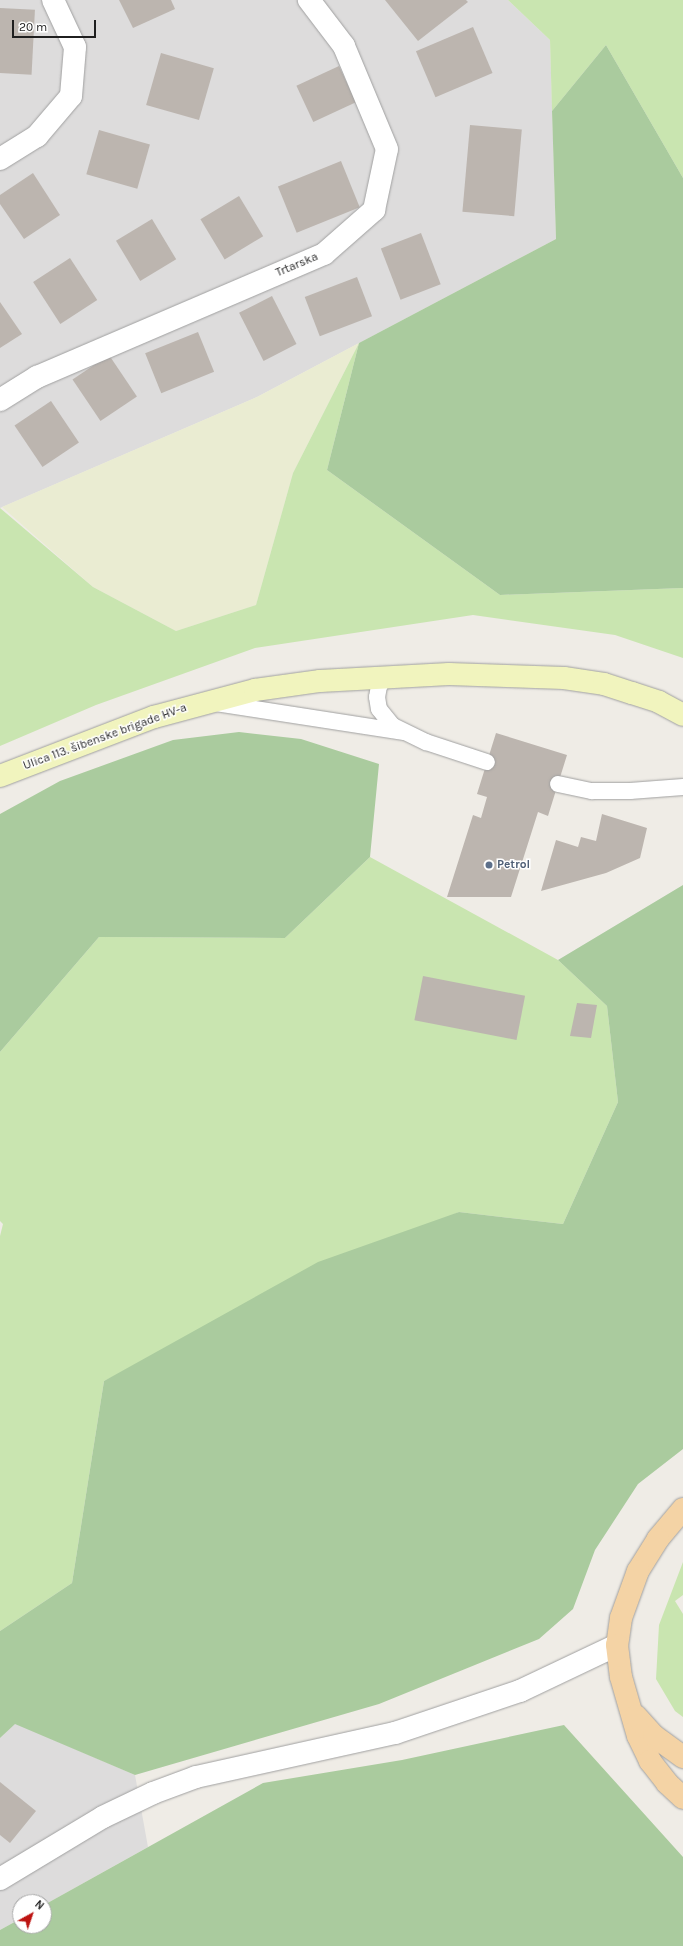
<!DOCTYPE html>
<html>
<head>
<meta charset="utf-8">
<style>
  body { margin:0 }
  #map { position:relative; width:683px; height:1946px; overflow:hidden; background:#efece6; font-family:Karla,sans-serif }
  div>[style] { position:absolute }
  .residential>* { inset:0; background:#dddcdc }
  .farmland>* { inset:0; background:#eaecd2 }
  .grass>* { inset:0; background:#c9e5b0 }
  .forest>* { inset:0; background:#aacb9e }
  .building>* { inset:0; background:#bcb5af; transform-origin:0 0 }
  .roads { filter:drop-shadow(0 0 1px #a0a0a0) drop-shadow(0 0 1px #a0a0a0) }
  .service>* { height:16px; margin:-8px; padding:0 8px; transform-origin:8px; border-radius:8px; background:#fff }
  .minor>* { height:22px; margin:-11px; padding:0 11px; transform-origin:11px; border-radius:11px; background:#fff }
  .secondary>* { height:22px; margin:-11px; padding:0 11px; transform-origin:11px; border-radius:11px; background:#f1f4be }
  .primary>* { height:22px; margin:-11px; padding:0 11px; transform-origin:11px; border-radius:11px; background:#f4d3a5 }
  .dots>* { width:11px; height:11px; translate:-50% -50%; box-sizing:border-box; border:2px solid #fff; border-radius:50% }
  span { translate:-50% -50%; white-space:nowrap; text-align:center; line-height:1.15; -webkit-text-stroke:3px #fff; paint-order:stroke }
  .street-label { font-size:12px; color:#1f1f1f }
  .service-label { font-size:12px; color:#4e5e75; font-weight:700 }
  .left { translate:0 -50%; text-align:left }
  .north { position:absolute; left:12px; top:1894px; width:40px; height:40px; box-sizing:border-box; background:#fff; border:1px solid #a5a5a5; border-radius:50%; rotate:40deg; font-size:11px; font-weight:700; line-height:16px; text-align:center; color:#1f1f1f }
  .north::after { content:''; display:block; margin:auto; width:14px; height:18px; background:#bd1311; clip-path:polygon(50% 0,100% 100%,50% 72%,0 100%) }
  .scale { position:absolute; left:12px; top:20px; width:84px; height:18px; box-sizing:border-box; border:2px solid #1f1f1f; border-top:0; padding-left:5px; font-size:12px; line-height:14px; white-space:nowrap; color:#1f1f1f; -webkit-text-stroke:3px #fff; paint-order:stroke }
</style>
</head>
<body>
<div id="map">
  <div class="residential">
    <div style="clip-path:polygon(0 0,508px 0,550px 40px,556px 239px,257px 397px,0 508px)"></div>
    <div style="clip-path:polygon(15px 1723px,135px 1775px,148px 1847px,44px 1905px,44px 1902px,20px 1902px,20px 1919px,0 1930px,0 1738px)"></div>
  </div>
  <div class="farmland">
    <div style="clip-path:polygon(359px 343px,293px 473px,256px 605px,176px 631px,93px 587px,2px 507px,257px 397px)"></div>
  </div>
  <div class="grass">
    <div style="clip-path:polygon(508px 0,683px 0,683px 178px,606px 45px,552px 111px,550px 40px)"></div>
    <div style="clip-path:polygon(359px 343px,327px 470px,500px 595px,683px 588px,683px 658px,615px 635px,473px 615px,255px 648px,96px 705px,0 746px,0 508px,93px 587px,176px 631px,256px 605px,293px 473px)"></div>
    <div style="clip-path:polygon(370px 857px,558px 960px,607px 1006px,618px 1102px,563px 1224px,459px 1212px,104px 1381px,72px 1583px,0 1631px,0 1236px,3px 1224px,0 1221px,0 1052px,99px 937px,285px 938px)"></div>
    <div style="clip-path:polygon(683px 1562px,683px 1595px,675px 1601px,683px 1614px,683px 1717px,675px 1711px,656px 1679px,659px 1625px)"></div>
  </div>
  <div class="forest">
    <div style="clip-path:polygon(606px 45px,683px 178px,683px 588px,500px 595px,327px 470px,359px 343px,556px 239px,552px 111px)"></div>
    <div style="clip-path:polygon(239px 732px,301px 739px,379px 764px,370px 857px,285px 938px,99px 937px,0 1052px,0 814px,60px 781px,173px 740px)"></div>
    <div style="clip-path:polygon(683px 885px,683px 1449px,638px 1484px,595px 1550px,573px 1609px,539px 1639px,379px 1704px,135px 1775px,15px 1724px,0 1738px,0 1631px,72px 1583px,104px 1381px,318px 1262px,459px 1212px,563px 1224px,618px 1102px,607px 1006px,558px 960px)"></div>
    <div style="clip-path:polygon(564px 1725px,683px 1857px,683px 1946px,0 1946px,0 1930px,20px 1919px,20px 1926px,44px 1926px,44px 1905px,263px 1783px,402px 1760px)"></div>
  </div>
  <div class="building">
    <div style="clip-path:polygon(119px 0,171px 0,175px 9px,133px 28px)"></div>
    <div style="clip-path:polygon(385px 0,466px 0,468px 2px,418px 41px)"></div>
    <div style="left:0;top:8px;width:35px;height:65px;rotate:3deg"></div>
    <div style="left:473px;top:27px;width:50px;height:62px;rotate:67deg"></div>
    <div style="left:161px;top:53px;width:55px;height:54px;rotate:16deg"></div>
    <div style="left:339px;top:66px;width:40px;height:47px;rotate:65deg"></div>
    <div style="left:470px;top:125px;width:52px;height:87px;rotate:5deg"></div>
    <div style="left:99px;top:130px;width:53px;height:46px;rotate:16deg"></div>
    <div style="left:341px;top:161px;width:50px;height:68px;rotate:68deg"></div>
    <div style="clip-path:polygon(33px 173px,60px 215px,24px 239px,0 204px,0 195px)"></div>
    <div style="left:239px;top:196px;width:47px;height:45px;rotate:59deg"></div>
    <div style="left:152px;top:219px;width:47px;height:42px;rotate:59deg"></div>
    <div style="left:421px;top:233px;width:55px;height:43px;rotate:69deg"></div>
    <div style="left:70px;top:258px;width:50px;height:44px;rotate:57deg"></div>
    <div style="left:357px;top:277px;width:42px;height:56px;rotate:69deg"></div>
    <div style="left:272px;top:296px;width:54px;height:37px;rotate:63deg"></div>
    <div style="clip-path:polygon(0 302px,22px 334px,0 348px)"></div>
    <div style="left:198px;top:332px;width:43px;height:57px;rotate:68deg"></div>
    <div style="left:109px;top:355px;width:50px;height:44px;rotate:56deg"></div>
    <div style="left:51px;top:401px;width:50px;height:44px;rotate:56deg"></div>
    <div style="clip-path:polygon(496px 733px,567px 755px,548px 816px,538px 812px,511px 897px,447px 897px,473px 815px,481px 818px,487px 797px,477px 794px)"></div>
    <div style="clip-path:polygon(602px 814px,647px 828px,640px 858px,606px 873px,541px 891px,556px 840px,578px 847px,581px 837px,596px 841px)"></div>
    <div style="left:423px;top:976px;width:104px;height:45px;rotate:11deg"></div>
    <div style="clip-path:polygon(577px 1003px,597px 1005px,591px 1038px,570px 1036px)"></div>
    <div style="clip-path:polygon(0 1782px,36px 1811px,10px 1843px,0 1835px)"></div>
  </div>
  <div class="roads">
    <div class="service">
      <div style="left:387px;top:676px;width:13px;rotate:129deg"></div>
      <div style="left:379px;top:686px;width:11px;rotate:100deg"></div>
      <div style="left:377px;top:697px;width:12px;rotate:81deg"></div>
      <div style="left:379px;top:709px;width:22px;rotate:51deg"></div>
      <div style="left:393px;top:726px;width:37px;rotate:26deg"></div>
      <div style="left:426px;top:742px;width:64px;rotate:18.2deg"></div>
      <div style="left:216px;top:703px;width:189px;rotate:8.8deg"></div>
      <div style="left:558px;top:784px;width:35px;rotate:12deg"></div>
      <div style="left:592px;top:791px;width:38px"></div>
      <div style="left:630px;top:791px;width:53px;rotate:-4.3deg"></div>
    </div>
    <div class="minor">
      <div style="left:0;top:159px;width:44px;rotate:-31.9deg"></div>
      <div style="left:37px;top:136px;width:52px;rotate:-49.6deg"></div>
      <div style="left:71px;top:96px;width:49px;rotate:-85.3deg"></div>
      <div style="left:75px;top:47px;width:52px;rotate:-115.1deg"></div>
      <div style="left:0;top:400px;width:44px;rotate:-31.9deg"></div>
      <div style="left:37px;top:377px;width:312px;rotate:-23.2deg"></div>
      <div style="left:324px;top:254px;width:67px;rotate:-41.3deg"></div>
      <div style="left:374px;top:210px;width:62px;rotate:-78deg"></div>
      <div style="left:387px;top:149px;width:112px;rotate:-112.7deg"></div>
      <div style="left:344px;top:46px;width:58px;rotate:-127.3deg"></div>
      <div style="left:0;top:1879px;width:120px;rotate:-31deg"></div>
      <div style="left:103px;top:1817px;width:55px;rotate:-25.6deg"></div>
      <div style="left:153px;top:1793px;width:46px;rotate:-20.4deg"></div>
      <div style="left:196px;top:1777px;width:204px;rotate:-12.5deg"></div>
      <div style="left:395px;top:1733px;width:132px;rotate:-18.6deg"></div>
      <div style="left:520px;top:1691px;width:107px;rotate:-25.4deg"></div>
    </div>
    <div class="secondary">
      <div style="left:0;top:776px;width:165px;rotate:-21deg"></div>
      <div style="left:154px;top:717px;width:105px;rotate:-15deg"></div>
      <div style="left:255px;top:690px;width:66px;rotate:-7.9deg"></div>
      <div style="left:320px;top:681px;width:129px;rotate:-3.1deg"></div>
      <div style="left:449px;top:674px;width:115px;rotate:2deg"></div>
      <div style="left:564px;top:678px;width:40px;rotate:8.5deg"></div>
      <div style="left:604px;top:684px;width:29px;rotate:18deg"></div>
      <div style="left:632px;top:693px;width:28px;rotate:18deg"></div>
      <div style="left:659px;top:702px;width:27px;rotate:28deg"></div>
    </div>
    <div class="primary">
      <div style="left:683px;top:1509px;width:39px;rotate:130deg"></div>
      <div style="left:658px;top:1539px;width:38px;rotate:122deg"></div>
      <div style="left:638px;top:1571px;width:50px;rotate:109.9deg"></div>
      <div style="left:621px;top:1618px;width:27px;rotate:98deg"></div>
      <div style="left:617px;top:1645px;width:32px;rotate:83deg"></div>
      <div style="left:621px;top:1677px;width:61px;rotate:73.9deg"></div>
      <div style="left:638px;top:1736px;width:28px;rotate:64deg"></div>
      <div style="left:650px;top:1761px;width:28px;rotate:52deg"></div>
      <div style="left:667px;top:1783px;width:22px;rotate:43deg"></div>
      <div style="left:636px;top:1716px;width:27px;rotate:48deg"></div>
      <div style="left:654px;top:1736px;width:36px;rotate:36deg"></div>
    </div>
  </div>
  <div class="dots">
    <div style="left:489px;top:865px;background:#5c6f8a"></div>
  </div>
  <div class="street-label">
    <span style="left:297px;top:265px;rotate:-23deg">Trtarska</span>
    <span style="left:105px;top:737px;rotate:-20deg">Ulica 113. šibenske brigade HV-a</span>
  </div>
  <div class="service-label">
    <span class="left" style="left:497px;top:865px">Petrol</span>
  </div>
  <div class="north">N</div>
  <div class="scale">20 m</div>
</div>
</body>
</html>
